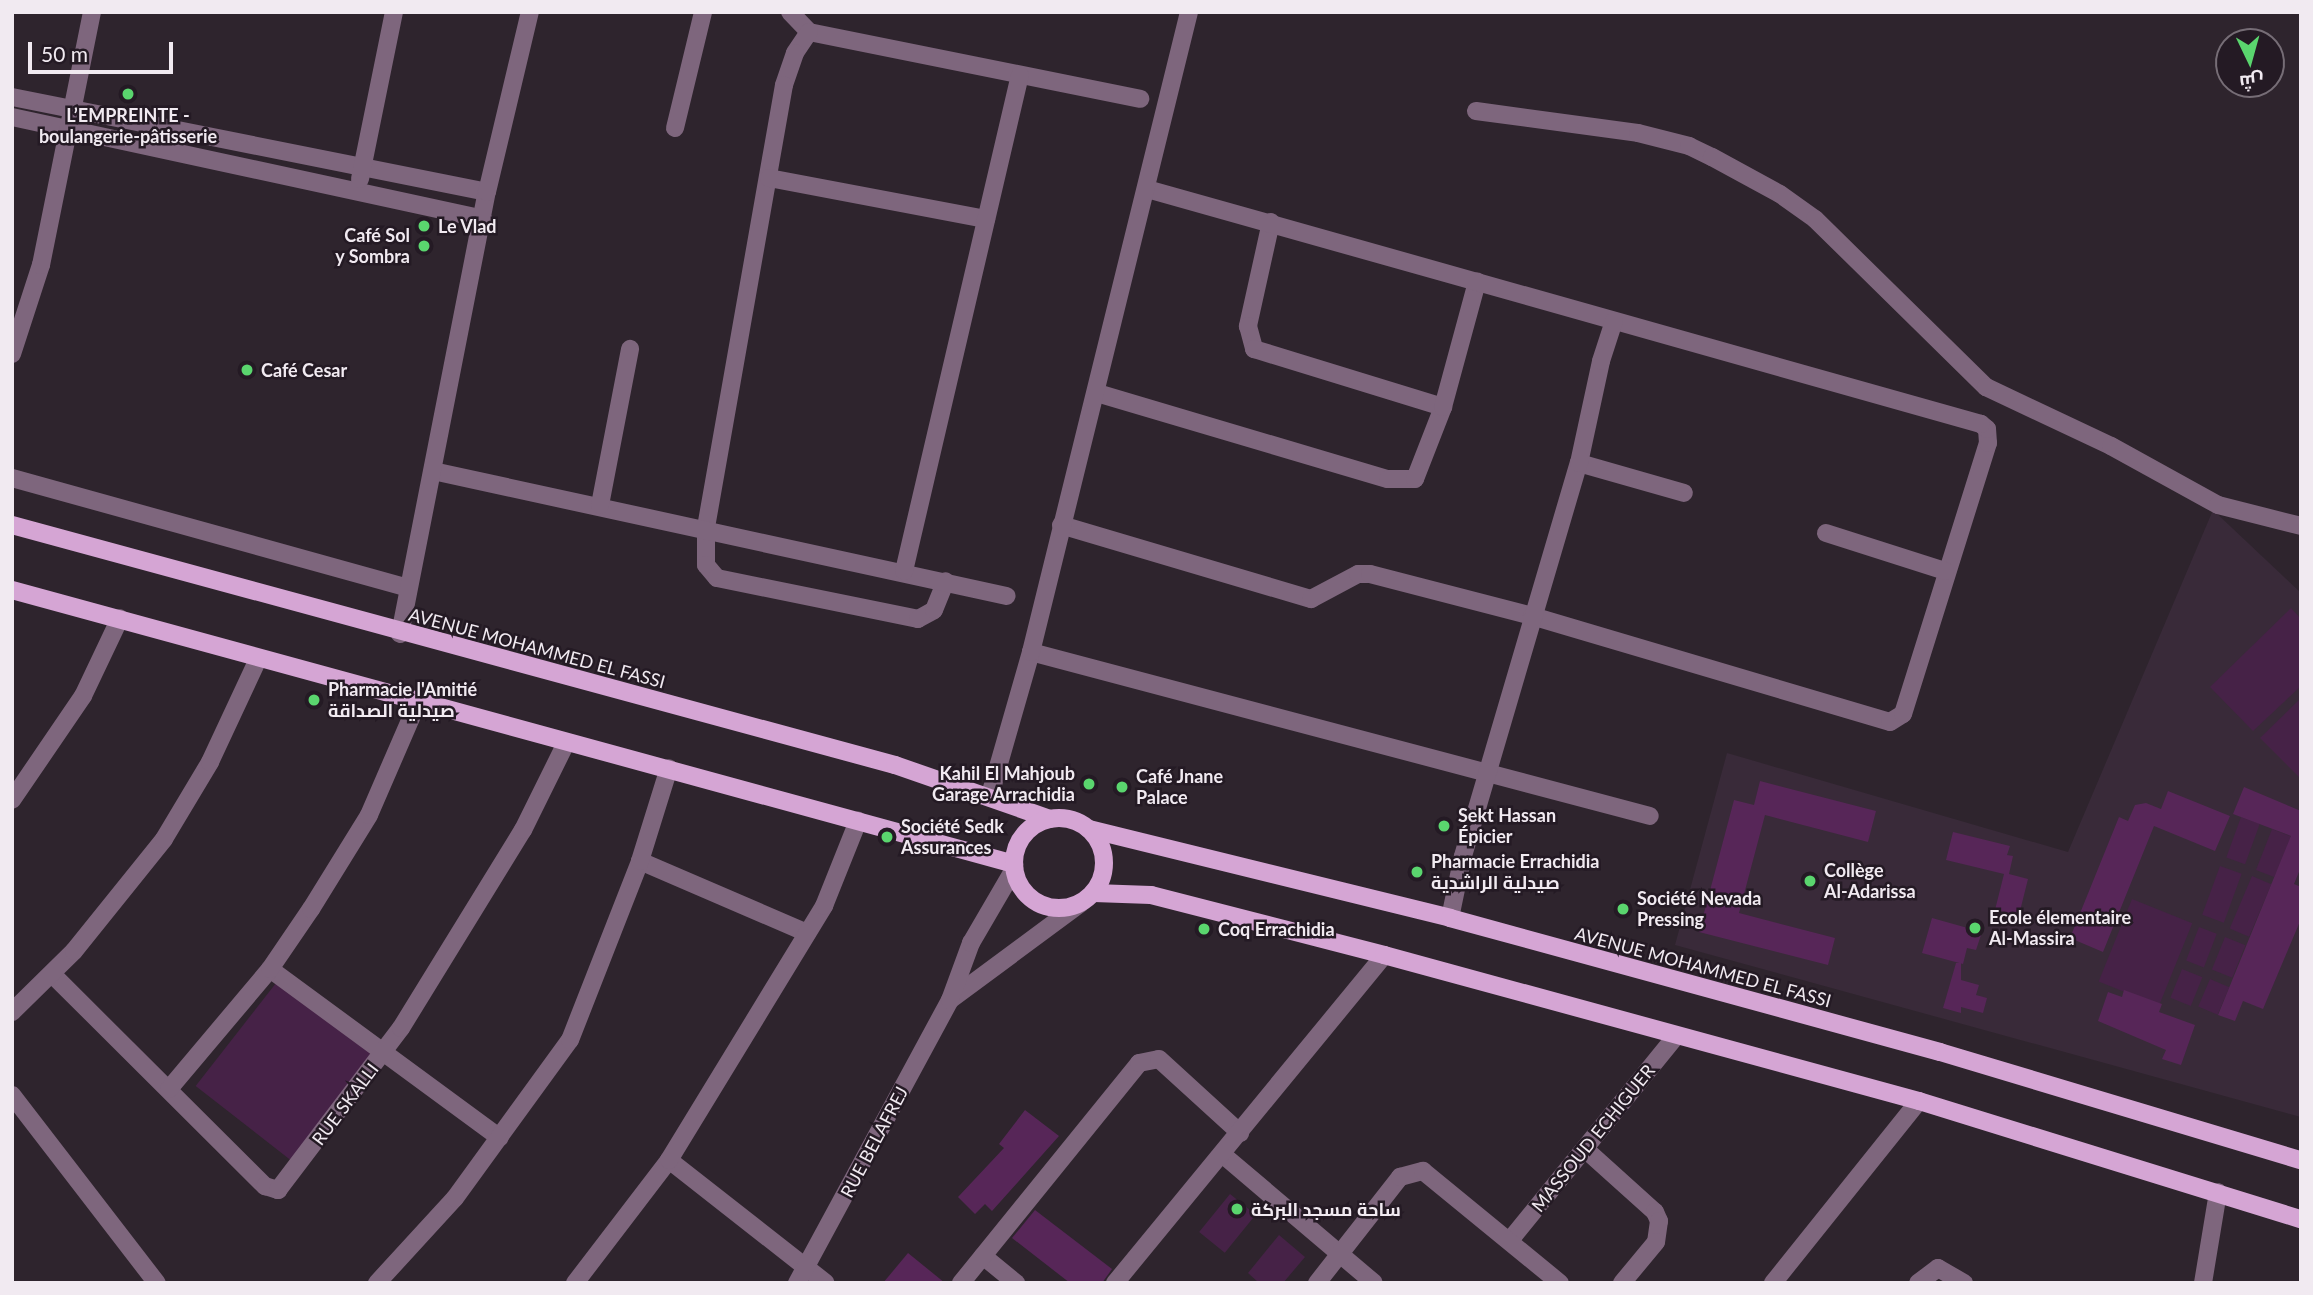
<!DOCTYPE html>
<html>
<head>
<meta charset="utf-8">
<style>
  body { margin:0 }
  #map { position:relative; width:2313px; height:1295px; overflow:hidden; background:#2e242d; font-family:Lato,Cairo,sans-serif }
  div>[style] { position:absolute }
  .built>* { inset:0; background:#392a39 }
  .green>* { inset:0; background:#462247; transform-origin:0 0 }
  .building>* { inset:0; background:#572658 }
  .minor>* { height:18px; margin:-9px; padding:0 9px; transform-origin:9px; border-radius:9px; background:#7e667d }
  .major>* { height:18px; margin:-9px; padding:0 9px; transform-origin:9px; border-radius:9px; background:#d5a5d4 }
  .major>.ring { margin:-9px; padding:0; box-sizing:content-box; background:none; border:18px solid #d5a5d4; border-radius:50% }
  .dots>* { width:19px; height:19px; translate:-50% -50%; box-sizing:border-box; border:4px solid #241a24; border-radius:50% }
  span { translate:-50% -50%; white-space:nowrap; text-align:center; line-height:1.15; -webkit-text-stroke:5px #241a24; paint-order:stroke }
  .poi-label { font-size:18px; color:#f1eaf1; font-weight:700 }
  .left { translate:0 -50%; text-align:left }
  .right { translate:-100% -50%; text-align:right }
  .street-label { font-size:18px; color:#f1eaf1 }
  .frame { position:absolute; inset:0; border:14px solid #f1eaf1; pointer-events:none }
  .north { position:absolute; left:2215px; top:28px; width:70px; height:70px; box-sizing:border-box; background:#241a24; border:2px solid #766d76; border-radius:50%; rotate:175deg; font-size:19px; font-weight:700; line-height:28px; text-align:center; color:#f1eaf1 }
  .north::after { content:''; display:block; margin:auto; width:24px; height:32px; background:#5ad56e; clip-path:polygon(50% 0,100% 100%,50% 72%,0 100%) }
  .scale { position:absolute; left:28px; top:42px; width:145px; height:32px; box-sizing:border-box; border:4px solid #f1eaf1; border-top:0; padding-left:9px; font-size:21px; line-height:24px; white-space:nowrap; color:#f1eaf1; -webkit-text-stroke:5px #241a24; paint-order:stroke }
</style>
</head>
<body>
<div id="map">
  <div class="built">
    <div style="clip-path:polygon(2213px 510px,2301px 593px,2301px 1117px,1675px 945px,1727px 753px,2068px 852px)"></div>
  </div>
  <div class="green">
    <div style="clip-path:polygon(2291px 608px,2301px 619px,2301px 686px,2253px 731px,2210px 687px)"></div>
    <div style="clip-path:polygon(2301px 698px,2301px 779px,2260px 738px)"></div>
    <div style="left:2241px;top:817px;width:20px;height:43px;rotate:20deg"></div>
    <div style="clip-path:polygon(2272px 829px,2295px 838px,2274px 877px,2256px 870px)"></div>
    <div style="left:2220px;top:866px;width:23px;height:52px;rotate:20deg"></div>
    <div style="left:2252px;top:876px;width:21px;height:57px;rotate:23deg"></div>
    <div style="left:2132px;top:899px;width:65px;height:89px;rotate:22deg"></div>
    <div style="left:2199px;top:927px;width:19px;height:36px;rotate:21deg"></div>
    <div style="left:2225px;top:937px;width:22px;height:35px;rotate:22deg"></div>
    <div style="left:2182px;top:969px;width:22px;height:31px;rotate:22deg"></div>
    <div style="left:280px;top:978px;width:122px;height:137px;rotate:38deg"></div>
    <div style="left:2210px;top:979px;width:21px;height:30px;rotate:23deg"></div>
    <div style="left:1230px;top:1194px;width:33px;height:49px;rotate:39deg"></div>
    <div style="clip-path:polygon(1279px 1235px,1305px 1257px,1283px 1283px,1259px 1283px,1248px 1273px)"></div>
  </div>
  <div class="building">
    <div style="clip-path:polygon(1760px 781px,1876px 811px,1868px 842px,1765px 815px,1739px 913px,1835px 938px,1828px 965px,1699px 932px,1734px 800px,1754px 805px)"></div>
    <div style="clip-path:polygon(2244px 787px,2301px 811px,2301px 867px,2294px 884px,2301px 887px,2301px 919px,2263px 1009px,2243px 1001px,2235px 1021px,2218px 1015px,2291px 836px,2233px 814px)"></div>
    <div style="clip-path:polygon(2168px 791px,2230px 816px,2215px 851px,2154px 826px,2103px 952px,2070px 938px,2119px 817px,2128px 821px,2135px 805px,2146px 803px,2161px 809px)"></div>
    <div style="clip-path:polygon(1953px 832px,2010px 846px,2007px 855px,2013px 856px,2009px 874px,2028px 879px,2019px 915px,1995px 910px,2004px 874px,1946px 860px)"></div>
    <div style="clip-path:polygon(1932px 918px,1982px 932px,1976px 950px,1967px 948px,1963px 964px,1922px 953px)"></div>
    <div style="clip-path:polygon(1956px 963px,1961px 963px,1961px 980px,1979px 985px,1976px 995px,1987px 998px,1983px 1013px,1961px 1007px,1961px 1013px,1943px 1008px)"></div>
    <div style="clip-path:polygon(2124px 990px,2162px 1004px,2159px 1012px,2195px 1025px,2181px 1065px,2162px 1059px,2166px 1050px,2098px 1021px,2108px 992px,2122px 997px)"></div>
    <div style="clip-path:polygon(1025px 1110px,1059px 1136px,992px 1211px,985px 1204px,975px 1214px,958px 1197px,1004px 1148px,999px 1144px)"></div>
    <div style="clip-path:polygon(1035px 1210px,1112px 1269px,1102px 1283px,1070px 1283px,1012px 1238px)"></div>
    <div style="clip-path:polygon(908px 1253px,945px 1283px,883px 1283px)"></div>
  </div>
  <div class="minor">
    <div style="left:790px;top:12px;width:28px;rotate:46deg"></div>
    <div style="left:809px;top:32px;width:338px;rotate:11.4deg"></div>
    <div style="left:809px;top:32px;width:25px;rotate:124deg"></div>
    <div style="left:795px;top:53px;width:34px;rotate:109deg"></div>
    <div style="left:784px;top:85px;width:451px;rotate:100deg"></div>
    <div style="left:706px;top:529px;width:36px;rotate:90deg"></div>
    <div style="left:706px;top:565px;width:17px;rotate:50deg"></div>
    <div style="left:717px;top:578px;width:205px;rotate:11.5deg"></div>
    <div style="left:918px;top:619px;width:18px;rotate:-29deg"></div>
    <div style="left:934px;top:610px;width:31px;rotate:-68deg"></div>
    <div style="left:12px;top:97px;width:484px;rotate:11.3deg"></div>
    <div style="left:1476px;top:111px;width:163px;rotate:7.7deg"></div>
    <div style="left:1638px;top:133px;width:53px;rotate:14.3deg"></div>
    <div style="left:1689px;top:146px;width:25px;rotate:26deg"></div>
    <div style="left:1712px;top:157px;width:77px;rotate:28.6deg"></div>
    <div style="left:1780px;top:194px;width:43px;rotate:35.5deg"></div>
    <div style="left:1815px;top:219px;width:240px;rotate:44.5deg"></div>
    <div style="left:1986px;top:387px;width:138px;rotate:25.3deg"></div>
    <div style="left:2111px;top:446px;width:122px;rotate:28.9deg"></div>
    <div style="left:2218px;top:505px;width:86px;rotate:14.2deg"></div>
    <div style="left:12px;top:117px;width:482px;rotate:12.2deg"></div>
    <div style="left:675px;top:128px;width:119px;rotate:-76.4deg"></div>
    <div style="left:769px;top:178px;width:221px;rotate:10.7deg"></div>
    <div style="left:360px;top:179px;width:170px;rotate:-78.5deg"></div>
    <div style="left:1271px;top:222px;width:107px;rotate:102.5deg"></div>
    <div style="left:1248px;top:326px;width:24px;rotate:75deg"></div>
    <div style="left:1254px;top:349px;width:198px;rotate:17.1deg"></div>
    <div style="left:12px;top:354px;width:94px;rotate:-72deg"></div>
    <div style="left:41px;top:265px;width:258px;rotate:-78.6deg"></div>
    <div style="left:1097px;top:393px;width:303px;rotate:16.5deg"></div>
    <div style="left:1388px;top:479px;width:27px"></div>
    <div style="left:1415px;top:479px;width:77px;rotate:-68.7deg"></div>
    <div style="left:1443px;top:407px;width:130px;rotate:-74.8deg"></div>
    <div style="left:1579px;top:463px;width:109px;rotate:15.9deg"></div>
    <div style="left:433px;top:471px;width:587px;rotate:12.29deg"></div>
    <div style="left:12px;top:478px;width:411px;rotate:15.5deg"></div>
    <div style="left:600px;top:505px;width:159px;rotate:-79.1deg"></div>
    <div style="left:1061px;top:525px;width:261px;rotate:16.5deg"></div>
    <div style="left:1311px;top:599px;width:53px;rotate:-28deg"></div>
    <div style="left:1358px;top:574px;width:12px"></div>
    <div style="left:1370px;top:574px;width:167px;rotate:14.5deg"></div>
    <div style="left:1532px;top:616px;width:373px;rotate:16.5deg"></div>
    <div style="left:1890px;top:722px;width:15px;rotate:-32deg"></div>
    <div style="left:1903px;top:714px;width:284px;rotate:-72.6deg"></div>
    <div style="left:1988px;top:443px;width:14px;rotate:-94deg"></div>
    <div style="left:1987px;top:429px;width:8px;rotate:-140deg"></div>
    <div style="left:1981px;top:424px;width:866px;rotate:-164.26deg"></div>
    <div style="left:1826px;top:533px;width:125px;rotate:17.7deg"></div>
    <div style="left:904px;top:571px;width:509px;rotate:-76.84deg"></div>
    <div style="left:400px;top:634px;width:450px;rotate:-78.9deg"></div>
    <div style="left:487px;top:192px;width:185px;rotate:-76.6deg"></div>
    <div style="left:1031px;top:652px;width:640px;rotate:14.84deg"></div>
    <div style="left:990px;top:795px;width:149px;rotate:-74deg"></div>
    <div style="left:1031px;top:652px;width:659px;rotate:-76.13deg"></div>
    <div style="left:12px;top:800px;width:126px;rotate:-55.7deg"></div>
    <div style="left:83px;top:696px;width:86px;rotate:-64.6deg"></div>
    <div style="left:640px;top:861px;width:182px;rotate:23.3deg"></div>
    <div style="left:1450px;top:918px;width:63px;rotate:-78.2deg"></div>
    <div style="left:1463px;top:856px;width:410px;rotate:-73.6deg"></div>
    <div style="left:1579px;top:463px;width:104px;rotate:-77.8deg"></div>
    <div style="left:1601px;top:361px;width:42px;rotate:-72deg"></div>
    <div style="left:270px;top:969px;width:285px;rotate:36.3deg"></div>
    <div style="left:52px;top:974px;width:301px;rotate:44.9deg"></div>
    <div style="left:265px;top:1186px;width:14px;rotate:17deg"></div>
    <div style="left:278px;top:1190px;width:203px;rotate:-52.8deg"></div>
    <div style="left:401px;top:1028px;width:233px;rotate:-58.4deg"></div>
    <div style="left:523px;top:830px;width:97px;rotate:-63.7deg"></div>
    <div style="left:950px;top:1000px;width:163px;rotate:-36.5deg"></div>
    <div style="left:12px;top:1012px;width:87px;rotate:-44.5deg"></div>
    <div style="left:74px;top:951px;width:144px;rotate:-51.2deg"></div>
    <div style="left:164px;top:839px;width:90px;rotate:-59.1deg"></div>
    <div style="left:210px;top:762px;width:114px;rotate:-65deg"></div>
    <div style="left:169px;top:1089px;width:157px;rotate:-49.9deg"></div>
    <div style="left:270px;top:969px;width:73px;rotate:-55.7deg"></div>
    <div style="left:311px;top:909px;width:110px;rotate:-58.3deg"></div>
    <div style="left:369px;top:815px;width:121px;rotate:-66.6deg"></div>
    <div style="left:12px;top:1095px;width:237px;rotate:52.4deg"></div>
    <div style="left:1585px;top:1149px;width:94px;rotate:42deg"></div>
    <div style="left:1655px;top:1212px;width:10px;rotate:66deg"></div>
    <div style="left:1659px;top:1221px;width:21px;rotate:98deg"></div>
    <div style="left:1656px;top:1242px;width:53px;rotate:129.7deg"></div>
    <div style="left:1222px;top:1154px;width:199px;rotate:40.3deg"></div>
    <div style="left:669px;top:1160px;width:199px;rotate:38.1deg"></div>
    <div style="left:1511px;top:1239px;width:260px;rotate:-50.9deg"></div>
    <div style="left:983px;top:1256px;width:43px;rotate:39.3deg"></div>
    <div style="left:377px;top:1283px;width:115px;rotate:-47.5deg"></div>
    <div style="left:455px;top:1198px;width:195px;rotate:-54deg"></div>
    <div style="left:570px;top:1040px;width:192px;rotate:-68.6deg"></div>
    <div style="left:640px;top:861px;width:97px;rotate:-72.7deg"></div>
    <div style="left:575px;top:1283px;width:155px;rotate:-52.6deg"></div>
    <div style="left:669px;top:1160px;width:298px;rotate:-58.6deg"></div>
    <div style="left:824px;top:906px;width:92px;rotate:-68.2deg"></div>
    <div style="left:797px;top:1283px;width:322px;rotate:-61.6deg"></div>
    <div style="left:950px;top:1000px;width:61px;rotate:-69.8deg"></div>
    <div style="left:971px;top:943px;width:86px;rotate:-59.8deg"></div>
    <div style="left:961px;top:1283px;width:283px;rotate:-51deg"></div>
    <div style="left:1139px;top:1063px;width:20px;rotate:-11deg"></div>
    <div style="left:1159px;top:1059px;width:110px;rotate:42.4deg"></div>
    <div style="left:1115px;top:1283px;width:424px;rotate:-50.6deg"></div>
    <div style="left:1317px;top:1283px;width:135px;rotate:-51.9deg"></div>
    <div style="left:1400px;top:1177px;width:24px;rotate:-15deg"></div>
    <div style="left:1423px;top:1171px;width:177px;rotate:39.3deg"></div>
    <div style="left:1773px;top:1283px;width:233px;rotate:-51.3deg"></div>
    <div style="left:1918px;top:1283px;width:25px;rotate:-37deg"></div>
    <div style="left:1938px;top:1268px;width:30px;rotate:30deg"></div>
    <div style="left:2203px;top:1283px;width:92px;rotate:-80.6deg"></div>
  </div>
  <div class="major">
    <div style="left:12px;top:525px;width:915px;rotate:15.21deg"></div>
    <div style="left:895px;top:765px;width:164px;rotate:19.2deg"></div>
    <div style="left:12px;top:590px;width:1039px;rotate:15.29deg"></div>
    <div class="ring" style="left:1014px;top:818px;width:72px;height:72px"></div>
    <div style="left:1089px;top:829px;width:372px;rotate:13.8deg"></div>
    <div style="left:1450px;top:918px;width:508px;rotate:15.29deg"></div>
    <div style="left:1940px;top:1052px;width:377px;rotate:16.7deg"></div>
    <div style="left:1094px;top:893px;width:57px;rotate:2deg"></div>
    <div style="left:1151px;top:895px;width:241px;rotate:14.4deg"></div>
    <div style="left:1384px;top:955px;width:555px;rotate:15.26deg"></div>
    <div style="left:1919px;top:1101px;width:400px;rotate:17.2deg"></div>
  </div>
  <div class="dots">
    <div style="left:128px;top:94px;background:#5ad56e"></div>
    <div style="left:424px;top:226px;background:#5ad56e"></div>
    <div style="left:424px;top:246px;background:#5ad56e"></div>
    <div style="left:247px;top:370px;background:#5ad56e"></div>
    <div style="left:314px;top:700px;background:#5ad56e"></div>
    <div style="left:1089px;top:784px;background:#5ad56e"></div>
    <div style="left:1122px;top:787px;background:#5ad56e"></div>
    <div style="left:1444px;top:826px;background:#5ad56e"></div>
    <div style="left:887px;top:837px;background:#5ad56e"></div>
    <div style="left:1417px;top:872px;background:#5ad56e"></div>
    <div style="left:1810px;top:881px;background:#5ad56e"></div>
    <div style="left:1623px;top:909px;background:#5ad56e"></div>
    <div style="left:1975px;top:928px;background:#5ad56e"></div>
    <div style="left:1204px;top:929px;background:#5ad56e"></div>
    <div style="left:1237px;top:1209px;background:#5ad56e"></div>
  </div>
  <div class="poi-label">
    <span style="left:128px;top:126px">L’EMPREINTE -<br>boulangerie-pâtisserie</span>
    <span class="left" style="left:438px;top:226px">Le Vlad</span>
    <span class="right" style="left:410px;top:246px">Café Sol<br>y Sombra</span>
    <span class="left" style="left:261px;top:370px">Café Cesar</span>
    <span class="left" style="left:328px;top:700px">Pharmacie l'Amitié<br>صيدلية الصداقة</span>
    <span class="right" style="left:1075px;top:784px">Kahil El Mahjoub<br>Garage Arrachidia</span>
    <span class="left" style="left:1136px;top:787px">Café Jnane<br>Palace</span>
    <span class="left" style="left:1458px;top:826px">Sekt Hassan<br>Épicier</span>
    <span class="left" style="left:901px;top:837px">Société Sedk<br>Assurances</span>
    <span class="left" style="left:1431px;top:872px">Pharmacie Errachidia<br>صيدلية الراشدية</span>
    <span class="left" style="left:1824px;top:881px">Collège<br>Al-Adarissa</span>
    <span class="left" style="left:1637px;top:909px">Société Nevada<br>Pressing</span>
    <span class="left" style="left:1989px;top:928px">Ecole élementaire<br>Al-Massira</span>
    <span class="left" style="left:1218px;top:929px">Coq Errachidia</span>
    <span class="left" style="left:1251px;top:1209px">ساحة مسجد البركة</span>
  </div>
  <div class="street-label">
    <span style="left:537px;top:648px;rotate:15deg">AVENUE MOHAMMED EL FASSI</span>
    <span style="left:1703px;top:967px;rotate:15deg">AVENUE MOHAMMED EL FASSI</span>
    <span style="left:345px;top:1104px;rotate:-53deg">RUE SKALLI</span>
    <span style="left:1593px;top:1138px;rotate:-51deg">MASSOUD ECHIGUER</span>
    <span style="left:874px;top:1142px;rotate:-62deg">RUE BELAFREJ</span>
  </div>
  <div class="frame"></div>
  <div class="north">ش</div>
  <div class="scale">50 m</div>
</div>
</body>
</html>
